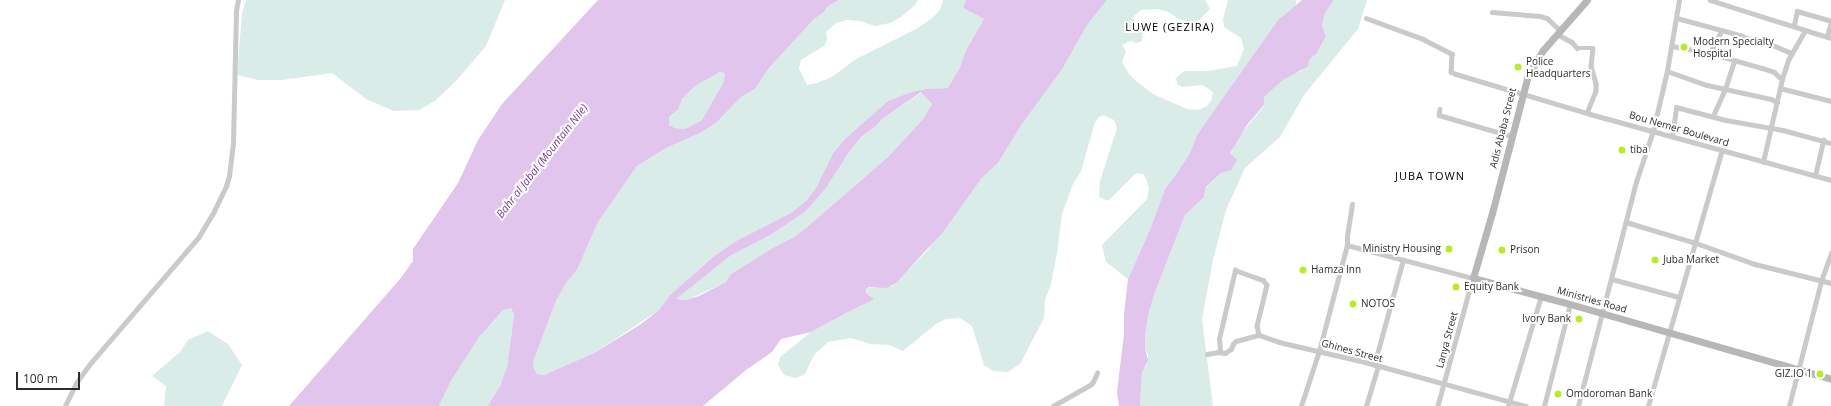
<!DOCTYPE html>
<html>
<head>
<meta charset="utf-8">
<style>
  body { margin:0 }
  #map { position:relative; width:1831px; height:406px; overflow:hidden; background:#fff; font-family:"Open Sans",sans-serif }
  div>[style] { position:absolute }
  .green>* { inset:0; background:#daece8 }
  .water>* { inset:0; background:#e2c5ec }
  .street>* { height:4.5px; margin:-2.25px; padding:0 2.25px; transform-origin:2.25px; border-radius:2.25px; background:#cacaca }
  .secondary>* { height:7px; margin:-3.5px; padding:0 3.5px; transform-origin:3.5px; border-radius:3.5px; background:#b7b7b7 }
  .dots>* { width:11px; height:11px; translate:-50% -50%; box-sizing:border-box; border:2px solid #fff; border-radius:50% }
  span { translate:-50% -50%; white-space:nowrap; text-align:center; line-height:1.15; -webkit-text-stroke:4px #fff; paint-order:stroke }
  .poi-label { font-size:10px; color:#2d2d2d }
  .left { translate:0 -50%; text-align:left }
  .right { translate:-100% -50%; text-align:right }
  .street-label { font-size:10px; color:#2d2d2d }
  .neighbourhood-label { font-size:11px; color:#000; letter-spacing:1px }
  .water-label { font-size:11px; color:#7a3992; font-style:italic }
  .scale { position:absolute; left:16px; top:372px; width:64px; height:18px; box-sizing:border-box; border:2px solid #2d2d2d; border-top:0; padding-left:5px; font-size:12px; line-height:14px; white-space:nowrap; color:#2d2d2d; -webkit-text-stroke:3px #fff; paint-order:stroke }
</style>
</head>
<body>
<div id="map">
  <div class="green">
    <div style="clip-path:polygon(246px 0,505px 0,486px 46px,456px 81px,435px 101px,419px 110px,394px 111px,366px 99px,332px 73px,282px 80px,258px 80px,237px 75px,242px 13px)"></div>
    <div style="clip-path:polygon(839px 0,918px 0,915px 5px,901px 17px,890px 23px,875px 26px,860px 21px,847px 20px,836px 23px,826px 32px,827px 40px,824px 46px,801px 60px,799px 68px,807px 85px,817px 83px,832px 77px,856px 59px,918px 28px,932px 18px,940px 10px,943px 0,966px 0,963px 8px,984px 19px,966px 50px,960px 67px,948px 88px,925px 89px,888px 101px,847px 137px,833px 153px,816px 188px,806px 201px,791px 213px,736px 241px,713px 257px,670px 295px,659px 310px,596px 352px,544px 375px,537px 374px,534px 369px,533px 362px,556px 301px,566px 283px,577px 270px,598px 222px,637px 166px,666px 148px,700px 133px,716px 123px,741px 97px,755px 89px,769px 68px,814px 19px,824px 12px,828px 6px)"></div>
    <div style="clip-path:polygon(1107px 0,1205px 0,1210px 9px,1199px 20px,1189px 22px,1179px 19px,1168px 12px,1158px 9px,1141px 10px,1133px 17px,1134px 22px,1143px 30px,1142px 41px,1137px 43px,1130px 41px,1122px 45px,1126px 51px,1122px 62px,1129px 74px,1136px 81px,1153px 94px,1187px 109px,1198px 110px,1207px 106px,1211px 101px,1213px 92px,1203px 85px,1182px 87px,1177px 84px,1176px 78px,1184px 71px,1207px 71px,1237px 66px,1244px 49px,1241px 38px,1224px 27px,1223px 19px,1228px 0,1296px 0,1296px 5px,1278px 20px,1215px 109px,1197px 135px,1190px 153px,1177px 173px,1165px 189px,1149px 232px,1128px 279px,1106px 262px,1102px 245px,1147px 199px,1149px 189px,1147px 181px,1143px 174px,1136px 173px,1109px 200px,1105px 200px,1099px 197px,1100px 181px,1117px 128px,1114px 120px,1103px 115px,1099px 117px,1095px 122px,1081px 171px,1073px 184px,1062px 214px,1057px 253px,1051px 284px,1045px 300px,1044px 318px,1020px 364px,1008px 372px,993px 371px,984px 365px,972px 326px,960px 318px,946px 319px,936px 324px,903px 351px,889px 345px,870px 344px,851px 338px,828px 342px,814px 355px,805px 374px,796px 378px,784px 375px,778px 365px,780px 357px,811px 332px,850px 311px,873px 300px,872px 297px,866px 293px,867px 288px,892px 286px,927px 251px,981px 179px,998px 163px,1022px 124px,1063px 68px,1087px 25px)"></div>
    <div style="clip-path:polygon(1334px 0,1367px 0,1358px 29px,1304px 95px,1280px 137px,1245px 168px,1226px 210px,1213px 260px,1202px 319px,1213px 406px,1140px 406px,1142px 373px,1147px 363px,1148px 355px,1145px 349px,1145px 336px,1148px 316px,1154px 295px,1185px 215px,1204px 197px,1206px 188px,1221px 173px,1237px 139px,1264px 106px,1264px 97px,1283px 80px,1293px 74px,1302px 71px,1310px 59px,1317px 53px,1326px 36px,1322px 26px,1325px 13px)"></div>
    <div style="clip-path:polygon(720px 72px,725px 73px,723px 83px,702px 120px,685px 129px,675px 128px,669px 125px,669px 116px,682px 99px,695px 86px)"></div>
    <div style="clip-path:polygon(922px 92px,932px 104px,923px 119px,888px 157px,807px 227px,794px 237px,771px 249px,731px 274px,726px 282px,687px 300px,675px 299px,730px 256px,772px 234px,805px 212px,862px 136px,876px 126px,882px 119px)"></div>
    <div style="clip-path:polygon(508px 308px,511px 308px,514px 315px,507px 367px,504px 376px,494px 398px,488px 406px,439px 406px,452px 379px,466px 354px,490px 323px,503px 310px)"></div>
    <div style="clip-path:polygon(208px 331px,228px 344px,242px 365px,222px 406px,164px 406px,166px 386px,152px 376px,180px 352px,188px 340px)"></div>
  </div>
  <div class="water">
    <div style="clip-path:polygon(evenodd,598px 0,839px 0,828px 6px,824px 12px,814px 19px,769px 68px,755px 89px,741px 97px,716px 123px,700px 133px,666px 148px,637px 166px,598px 222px,577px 270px,566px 283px,556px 301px,533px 362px,534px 369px,537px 374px,544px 375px,596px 352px,641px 324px,659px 310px,670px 295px,713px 257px,736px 241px,791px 213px,806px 201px,816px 188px,833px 153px,847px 137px,888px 101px,909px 93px,925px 89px,948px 88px,960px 67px,966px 50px,984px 19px,963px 8px,966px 0,1107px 0,1087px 25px,1063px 68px,1022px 124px,998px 163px,981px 179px,943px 232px,896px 283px,887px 288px,869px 287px,866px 289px,866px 293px,873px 298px,873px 300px,850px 311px,811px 332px,781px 339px,772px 352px,746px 370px,703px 406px,488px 406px,500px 386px,507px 367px,514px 315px,511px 308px,503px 310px,479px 337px,452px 379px,439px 406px,289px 406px,400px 279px,413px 261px,413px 249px,458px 183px,478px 140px,502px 104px,598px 0,720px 72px,725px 73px,723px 83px,702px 120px,685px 129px,675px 128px,669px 125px,669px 117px,678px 109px,682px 99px,695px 86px,720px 72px,598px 0,921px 92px,932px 104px,923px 119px,888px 157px,807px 227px,794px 237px,771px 249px,731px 274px,726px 282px,699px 296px,686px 300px,676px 299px,730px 256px,772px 234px,805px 212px,825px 189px,848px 154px,862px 136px,876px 126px,882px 119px,921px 92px)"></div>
    <div style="clip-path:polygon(1302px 0,1334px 0,1325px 13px,1322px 26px,1326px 36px,1317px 53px,1310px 59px,1307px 67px,1283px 80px,1264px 97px,1264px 105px,1247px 125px,1230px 153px,1237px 160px,1231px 170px,1221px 173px,1206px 187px,1204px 197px,1185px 215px,1154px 295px,1148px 316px,1145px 336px,1145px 349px,1148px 360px,1142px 373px,1140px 406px,1119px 406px,1117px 392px,1124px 334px,1124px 314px,1128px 279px,1149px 232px,1165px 189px,1177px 173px,1190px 153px,1197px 135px,1215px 109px,1278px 20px)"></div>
  </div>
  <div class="street">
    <div style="left:1710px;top:0;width:100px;rotate:17.5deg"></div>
    <div style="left:1492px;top:12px;width:48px;rotate:4.8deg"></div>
    <div style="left:1540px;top:16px;width:7px;rotate:16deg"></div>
    <div style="left:1547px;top:18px;width:18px;rotate:43deg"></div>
    <div style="left:1366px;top:18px;width:61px;rotate:20.2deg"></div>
    <div style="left:1423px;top:39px;width:33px;rotate:27deg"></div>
    <div style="left:1452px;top:54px;width:18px;rotate:93deg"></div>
    <div style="left:1451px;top:72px;width:5px;rotate:22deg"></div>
    <div style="left:1456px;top:74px;width:140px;rotate:16.6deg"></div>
    <div style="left:1590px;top:114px;width:250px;rotate:15.3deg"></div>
    <div style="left:1677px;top:18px;width:65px;rotate:15.1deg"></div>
    <div style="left:1740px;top:35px;width:17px;rotate:24deg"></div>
    <div style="left:1756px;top:42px;width:12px;rotate:5deg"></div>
    <div style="left:1768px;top:43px;width:26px;rotate:23deg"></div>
    <div style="left:1794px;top:25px;width:14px;rotate:-78deg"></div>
    <div style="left:1797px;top:11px;width:35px;rotate:16deg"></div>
    <div style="left:1557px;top:34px;width:17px;rotate:28deg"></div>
    <div style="left:1572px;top:42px;width:8px;rotate:50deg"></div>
    <div style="left:1577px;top:48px;width:16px"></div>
    <div style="left:1593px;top:48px;width:18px;rotate:96deg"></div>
    <div style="left:1591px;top:66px;width:19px;rotate:74deg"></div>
    <div style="left:1596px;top:84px;width:7px;rotate:90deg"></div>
    <div style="left:1596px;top:91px;width:24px;rotate:112deg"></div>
    <div style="left:1827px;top:36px;width:15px;rotate:-74deg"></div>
    <div style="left:1672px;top:46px;width:39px;rotate:10deg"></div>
    <div style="left:1710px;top:53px;width:54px;rotate:16.1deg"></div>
    <div style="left:1762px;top:68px;width:13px;rotate:18deg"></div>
    <div style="left:1774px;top:72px;width:11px;rotate:41deg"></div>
    <div style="left:1710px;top:53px;width:25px;rotate:-63deg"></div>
    <div style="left:1667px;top:71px;width:42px;rotate:19.3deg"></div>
    <div style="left:1707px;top:85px;width:66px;rotate:12.3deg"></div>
    <div style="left:1771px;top:99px;width:7px;rotate:27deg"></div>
    <div style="left:1780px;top:88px;width:53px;rotate:14.3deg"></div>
    <div style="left:1440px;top:109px;width:6px;rotate:99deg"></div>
    <div style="left:1439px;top:115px;width:75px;rotate:16.3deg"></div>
    <div style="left:1713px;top:116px;width:30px;rotate:-66deg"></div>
    <div style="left:1725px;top:89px;width:29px;rotate:-72deg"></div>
    <div style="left:1672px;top:137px;width:30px;rotate:-82deg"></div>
    <div style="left:1676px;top:107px;width:52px;rotate:14.6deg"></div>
    <div style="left:1726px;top:120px;width:58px;rotate:10deg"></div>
    <div style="left:1783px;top:130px;width:50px;rotate:15.2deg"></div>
    <div style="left:1763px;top:162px;width:85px;rotate:-77.1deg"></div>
    <div style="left:1782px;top:79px;width:20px;rotate:-72deg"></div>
    <div style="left:1788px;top:60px;width:34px;rotate:-60deg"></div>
    <div style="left:1805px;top:30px;width:27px;rotate:17deg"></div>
    <div style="left:1815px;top:176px;width:37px;rotate:-77deg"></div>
    <div style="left:1626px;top:222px;width:73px;rotate:16.7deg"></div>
    <div style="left:1696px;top:243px;width:63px;rotate:19.6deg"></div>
    <div style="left:1755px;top:264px;width:78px;rotate:14deg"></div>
    <div style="left:1347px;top:245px;width:130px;rotate:14.7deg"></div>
    <div style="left:1473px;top:278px;width:133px;rotate:105.3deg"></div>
    <div style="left:1612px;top:279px;width:69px;rotate:15deg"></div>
    <div style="left:1220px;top:352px;width:13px;rotate:-94deg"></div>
    <div style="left:1219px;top:339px;width:71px;rotate:-76.9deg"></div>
    <div style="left:1235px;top:270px;width:30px;rotate:20deg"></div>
    <div style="left:1263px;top:280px;width:6px;rotate:51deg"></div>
    <div style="left:1267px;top:285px;width:42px;rotate:103.7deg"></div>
    <div style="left:1257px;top:326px;width:9px;rotate:77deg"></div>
    <div style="left:1259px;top:335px;width:21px;rotate:19deg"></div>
    <div style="left:1279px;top:342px;width:88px;rotate:13.1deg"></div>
    <div style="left:1365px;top:362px;width:167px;rotate:15.3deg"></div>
    <div style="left:1207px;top:354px;width:11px;rotate:-10deg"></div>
    <div style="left:1218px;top:352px;width:7px;rotate:8deg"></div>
    <div style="left:1225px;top:353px;width:7px;rotate:-34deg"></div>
    <div style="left:1231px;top:349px;width:5px;rotate:-68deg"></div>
    <div style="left:1233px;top:344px;width:4px;rotate:-45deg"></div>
    <div style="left:1236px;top:341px;width:24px;rotate:-15deg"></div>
    <div style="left:1374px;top:365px;width:109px;rotate:-74.6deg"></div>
    <div style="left:65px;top:406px;width:25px;rotate:-64deg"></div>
    <div style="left:76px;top:383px;width:22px;rotate:-54deg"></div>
    <div style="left:89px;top:365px;width:167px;rotate:-49.4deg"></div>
    <div style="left:198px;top:238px;width:31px;rotate:-59deg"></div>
    <div style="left:214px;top:211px;width:28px;rotate:-64deg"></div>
    <div style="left:226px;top:186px;width:10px;rotate:-73deg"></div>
    <div style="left:229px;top:176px;width:33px;rotate:-83deg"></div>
    <div style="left:233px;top:143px;width:132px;rotate:-88.7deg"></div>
    <div style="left:236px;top:11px;width:11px;rotate:-80deg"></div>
    <div style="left:1053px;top:406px;width:43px;rotate:-29.6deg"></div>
    <div style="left:1090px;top:385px;width:4px;rotate:-45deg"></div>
    <div style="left:1093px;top:382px;width:10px;rotate:-66deg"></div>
    <div style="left:1301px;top:406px;width:58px;rotate:-71.9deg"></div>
    <div style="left:1319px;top:351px;width:110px;rotate:-75.2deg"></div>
    <div style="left:1347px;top:245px;width:9px;rotate:-90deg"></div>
    <div style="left:1347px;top:236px;width:32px;rotate:-81deg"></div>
    <div style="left:1366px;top:406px;width:42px;rotate:-73.3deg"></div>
    <div style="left:1508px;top:406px;width:115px;rotate:-73.3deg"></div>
    <div style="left:1544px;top:406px;width:105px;rotate:-75.7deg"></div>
    <div style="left:1578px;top:406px;width:231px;rotate:-75.5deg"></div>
    <div style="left:1636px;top:182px;width:54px;rotate:-71.6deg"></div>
    <div style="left:1653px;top:131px;width:62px;rotate:-76.9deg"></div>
    <div style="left:1667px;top:71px;width:72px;rotate:-80.4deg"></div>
    <div style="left:1648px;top:406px;width:266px;rotate:-73.9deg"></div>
    <div style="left:1789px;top:406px;width:129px;rotate:-75.6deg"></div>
    <div style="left:1821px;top:281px;width:30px;rotate:-70deg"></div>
  </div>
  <div class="secondary">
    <div style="left:1587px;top:0;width:67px;rotate:131.3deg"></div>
    <div style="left:1543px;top:50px;width:29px;rotate:121deg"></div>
    <div style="left:1528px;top:75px;width:143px;rotate:104.6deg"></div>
    <div style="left:1492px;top:213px;width:68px;rotate:106.3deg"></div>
    <div style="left:1473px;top:278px;width:100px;rotate:15deg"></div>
    <div style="left:1570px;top:304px;width:272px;rotate:16deg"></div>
  </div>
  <div class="dots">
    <div style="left:1684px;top:47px;background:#b8ec28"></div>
    <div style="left:1518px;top:67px;background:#b8ec28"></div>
    <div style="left:1622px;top:150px;background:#b8ec28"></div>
    <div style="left:1449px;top:249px;background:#b8ec28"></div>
    <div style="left:1502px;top:250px;background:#b8ec28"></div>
    <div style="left:1655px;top:260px;background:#b8ec28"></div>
    <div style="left:1303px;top:270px;background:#b8ec28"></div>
    <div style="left:1456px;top:287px;background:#b8ec28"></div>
    <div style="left:1353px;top:304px;background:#b8ec28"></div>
    <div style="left:1579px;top:319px;background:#b8ec28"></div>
    <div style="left:1820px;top:374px;background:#b8ec28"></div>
    <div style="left:1558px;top:394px;background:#b8ec28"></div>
  </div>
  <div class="poi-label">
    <span class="left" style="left:1693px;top:47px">Modern Specialty<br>Hospital</span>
    <span class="left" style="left:1526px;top:67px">Police<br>Headquarters</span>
    <span class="left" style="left:1630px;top:150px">tiba</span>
    <span class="right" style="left:1441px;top:249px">Ministry Housing</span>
    <span class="left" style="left:1510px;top:250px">Prison</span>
    <span class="left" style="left:1663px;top:260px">Juba Market</span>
    <span class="left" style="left:1311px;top:270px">Hamza Inn</span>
    <span class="left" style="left:1464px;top:287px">Equity Bank</span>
    <span class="left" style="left:1361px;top:304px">NOTOS</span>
    <span class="right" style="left:1571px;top:319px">Ivory Bank</span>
    <span class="right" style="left:1812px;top:374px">GIZ.IO 1</span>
    <span class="left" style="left:1566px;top:394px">Omdoroman Bank</span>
  </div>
  <div class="street-label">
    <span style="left:1503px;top:128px;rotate:-76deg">Adis Ababa Street</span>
    <span style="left:1679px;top:129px;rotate:16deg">Bou Nemer Boulevard</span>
    <span style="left:1592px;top:300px;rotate:16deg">Ministries Road</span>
    <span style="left:1447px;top:340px;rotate:-75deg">Lanya Street</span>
    <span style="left:1352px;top:351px;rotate:15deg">Ghines Street</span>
  </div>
  <div class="neighbourhood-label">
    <span style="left:1170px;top:27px">LUWE (GEZIRA)</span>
    <span style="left:1430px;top:176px">JUBA TOWN</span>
  </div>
  <div class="water-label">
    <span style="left:542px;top:161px;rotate:-52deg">Bahr al Jabal (Mountain Nile)</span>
  </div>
  <div class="scale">100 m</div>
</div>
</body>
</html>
